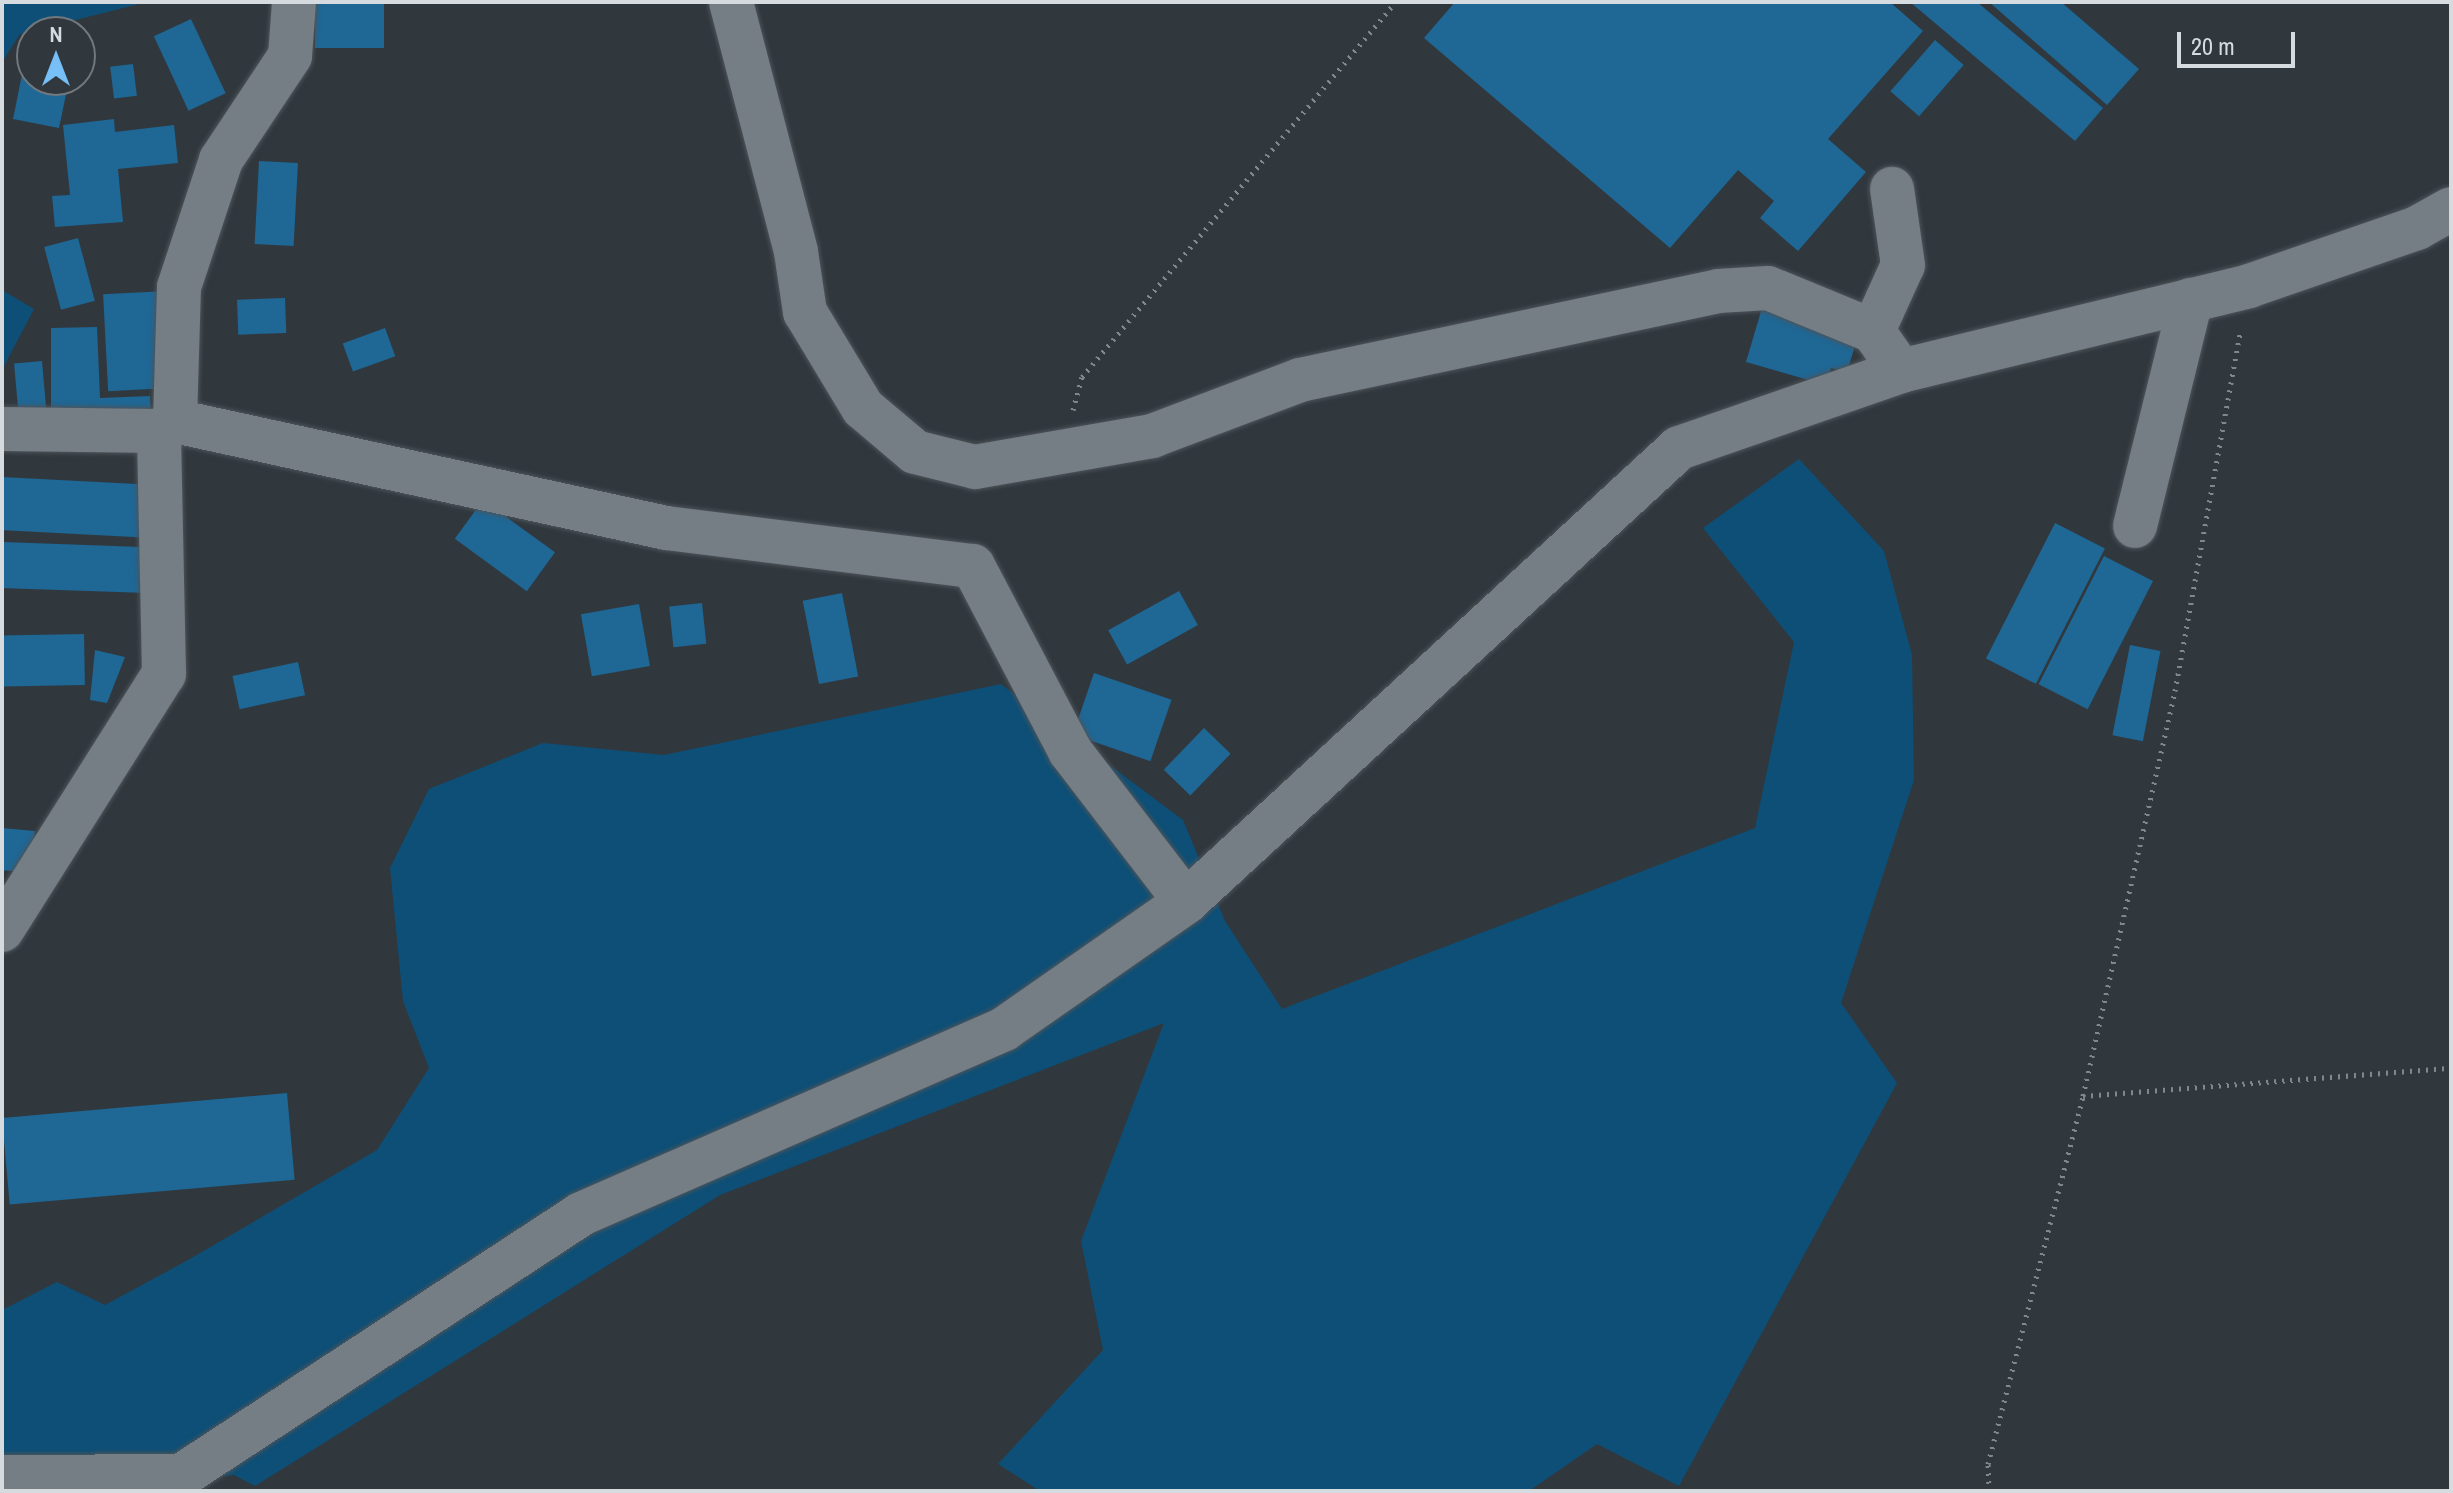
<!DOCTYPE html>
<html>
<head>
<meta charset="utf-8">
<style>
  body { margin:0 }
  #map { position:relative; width:2453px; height:1493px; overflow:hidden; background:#30383e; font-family:"Archivo Narrow",sans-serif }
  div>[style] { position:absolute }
  .green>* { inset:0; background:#0d4f77 }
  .building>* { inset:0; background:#1f6795; transform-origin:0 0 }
  .path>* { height:5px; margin-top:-2.5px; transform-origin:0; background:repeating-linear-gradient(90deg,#81878c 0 2px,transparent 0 8px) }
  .roads { filter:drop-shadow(0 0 2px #4d5459) drop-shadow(0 0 2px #4d5459) }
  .minor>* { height:44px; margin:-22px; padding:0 22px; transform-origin:22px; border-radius:22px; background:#757d85 }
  span { translate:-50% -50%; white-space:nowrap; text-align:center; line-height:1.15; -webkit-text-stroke:6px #30383e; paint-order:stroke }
  .frame { position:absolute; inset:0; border:4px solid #d6dbdf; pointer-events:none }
  .north { position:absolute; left:16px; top:16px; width:80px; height:80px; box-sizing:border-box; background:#30383e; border:2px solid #72797e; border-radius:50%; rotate:0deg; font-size:22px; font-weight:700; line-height:32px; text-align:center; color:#d6dbdf }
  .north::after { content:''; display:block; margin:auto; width:28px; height:36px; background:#76c0f7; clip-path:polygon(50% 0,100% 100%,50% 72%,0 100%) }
  .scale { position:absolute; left:2177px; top:32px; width:118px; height:36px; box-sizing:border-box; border:4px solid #d6dbdf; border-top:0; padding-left:10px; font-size:24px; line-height:28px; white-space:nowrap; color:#d6dbdf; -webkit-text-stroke:6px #30383e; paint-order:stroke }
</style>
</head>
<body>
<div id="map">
  <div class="green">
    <div style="clip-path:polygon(2px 2px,147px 2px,20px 34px,2px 62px)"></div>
    <div style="clip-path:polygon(2px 290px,34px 309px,2px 370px)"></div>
    <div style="clip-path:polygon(1799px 459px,1884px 551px,1912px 655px,1914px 780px,1841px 1003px,1897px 1083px,1679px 1486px,1597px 1444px,1529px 1491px,1040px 1491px,998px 1464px,1103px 1350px,1081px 1241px,1164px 1023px,720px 1195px,255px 1486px,234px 1475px,77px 1491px,2px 1491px,2px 1310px,57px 1282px,105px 1305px,188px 1260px,377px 1150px,429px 1068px,403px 1001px,390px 868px,429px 789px,543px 743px,664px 755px,1001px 684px,1183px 820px,1225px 921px,1282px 1009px,1755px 828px,1794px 642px,1703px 528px)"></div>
  </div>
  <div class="building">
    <div style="left:315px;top:2px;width:69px;height:46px"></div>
    <div style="clip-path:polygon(1455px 2px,1890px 2px,1923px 31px,1828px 139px,1866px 172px,1798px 251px,1760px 218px,1774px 201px,1738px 170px,1670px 248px,1424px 38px)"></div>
    <div style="clip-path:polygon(1910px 2px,1977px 2px,2103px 108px,2075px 141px)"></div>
    <div style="clip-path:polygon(1989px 2px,2061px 2px,2139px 69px,2107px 105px)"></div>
    <div style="left:191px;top:19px;width:82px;height:41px;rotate:65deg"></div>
    <div style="clip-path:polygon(29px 40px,32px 80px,69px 80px,59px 128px,13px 119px)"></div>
    <div style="left:1935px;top:40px;width:38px;height:68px;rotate:41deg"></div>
    <div style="left:133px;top:64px;width:32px;height:23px;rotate:83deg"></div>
    <div style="clip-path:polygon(114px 119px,115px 132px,174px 125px,178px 163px,118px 169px,123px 222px,55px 227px,52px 196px,70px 195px,63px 125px)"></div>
    <div style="left:259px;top:161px;width:39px;height:83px;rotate:3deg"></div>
    <div style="left:78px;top:238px;width:65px;height:35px;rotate:75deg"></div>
    <div style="left:167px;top:291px;width:97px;height:64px;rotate:87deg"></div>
    <div style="left:285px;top:298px;width:35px;height:48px;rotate:88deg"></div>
    <div style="clip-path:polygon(1764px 301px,1857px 339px,1847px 372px,1831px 368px,1826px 385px,1746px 362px)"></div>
    <div style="clip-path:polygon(97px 327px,100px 398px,150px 396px,151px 415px,51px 424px,51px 328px)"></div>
    <div style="left:385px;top:328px;width:30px;height:45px;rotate:70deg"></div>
    <div style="left:42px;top:361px;width:54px;height:28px;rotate:85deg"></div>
    <div style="left:2px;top:477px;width:144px;height:53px;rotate:3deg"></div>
    <div style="left:483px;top:500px;width:89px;height:48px;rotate:36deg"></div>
    <div style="left:2055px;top:523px;width:56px;height:152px;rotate:27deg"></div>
    <div style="left:2px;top:542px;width:147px;height:46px;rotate:2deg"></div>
    <div style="left:2104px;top:556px;width:55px;height:144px;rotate:27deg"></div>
    <div style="left:1179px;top:591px;width:39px;height:81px;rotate:61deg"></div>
    <div style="left:842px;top:593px;width:85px;height:40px;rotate:79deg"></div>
    <div style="left:702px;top:603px;width:41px;height:33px;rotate:84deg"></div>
    <div style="left:639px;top:604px;width:63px;height:59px;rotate:80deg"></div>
    <div style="left:84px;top:634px;width:51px;height:82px;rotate:89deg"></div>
    <div style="left:2130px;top:645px;width:31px;height:92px;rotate:11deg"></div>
    <div style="clip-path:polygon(95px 650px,125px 657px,107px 703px,90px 700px)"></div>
    <div style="left:298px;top:662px;width:34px;height:67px;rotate:78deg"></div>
    <div style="left:1094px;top:673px;width:82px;height:65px;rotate:19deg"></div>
    <div style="left:1204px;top:728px;width:37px;height:58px;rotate:44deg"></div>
    <div style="left:2px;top:828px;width:33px;height:42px;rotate:5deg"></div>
    <div style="left:287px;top:1093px;width:87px;height:286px;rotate:85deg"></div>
  </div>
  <div class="path">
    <div style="left:1073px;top:410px;width:34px;rotate:-75deg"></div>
    <div style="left:1082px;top:377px;width:489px;rotate:-50.1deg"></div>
    <div style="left:2083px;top:1096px;width:369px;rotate:-4.4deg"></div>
    <div style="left:1989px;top:1491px;width:27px;rotate:-92deg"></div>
    <div style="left:1988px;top:1464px;width:380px;rotate:-75.5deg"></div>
    <div style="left:2083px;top:1096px;width:415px;rotate:-77.2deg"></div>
    <div style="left:2175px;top:691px;width:365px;rotate:-79.7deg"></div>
  </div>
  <div class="roads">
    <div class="minor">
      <div style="left:294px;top:2px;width:54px;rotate:94.2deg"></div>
      <div style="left:290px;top:56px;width:125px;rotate:123.6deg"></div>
      <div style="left:221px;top:160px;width:134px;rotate:108.3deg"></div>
      <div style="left:179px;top:287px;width:134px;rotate:91.7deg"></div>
      <div style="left:175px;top:421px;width:503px;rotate:12.29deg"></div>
      <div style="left:666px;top:528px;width:309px;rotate:7.1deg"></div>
      <div style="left:973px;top:566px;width:209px;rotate:62.3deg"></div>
      <div style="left:1070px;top:751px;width:190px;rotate:52.5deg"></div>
      <div style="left:731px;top:2px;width:258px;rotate:75.4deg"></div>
      <div style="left:796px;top:252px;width:61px;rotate:81.5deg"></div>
      <div style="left:805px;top:312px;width:112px;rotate:58.9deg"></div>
      <div style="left:863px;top:408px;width:68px;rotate:40.2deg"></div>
      <div style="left:915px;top:452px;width:62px;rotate:14deg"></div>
      <div style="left:975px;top:467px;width:180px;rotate:-9.9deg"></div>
      <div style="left:1152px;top:436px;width:158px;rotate:-20.7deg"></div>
      <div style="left:1300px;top:380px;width:427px;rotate:-12deg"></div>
      <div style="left:1718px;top:291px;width:50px;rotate:-3.4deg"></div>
      <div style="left:1768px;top:288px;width:113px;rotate:22.3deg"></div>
      <div style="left:1873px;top:331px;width:49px;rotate:55deg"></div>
      <div style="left:1873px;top:331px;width:72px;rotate:-65.6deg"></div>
      <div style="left:1903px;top:265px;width:77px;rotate:-98.2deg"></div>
      <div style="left:2px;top:429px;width:157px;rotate:0.7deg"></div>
      <div style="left:159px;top:431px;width:19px;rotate:-32deg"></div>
      <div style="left:2135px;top:526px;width:233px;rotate:-76.1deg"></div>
      <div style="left:2px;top:930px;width:303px;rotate:-57.7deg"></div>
      <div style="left:164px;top:674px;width:243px;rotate:-91.2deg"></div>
      <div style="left:2px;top:1477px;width:179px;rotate:-0.3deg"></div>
      <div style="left:181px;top:1476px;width:478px;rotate:-33.2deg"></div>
      <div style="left:581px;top:1214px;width:462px;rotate:-23.6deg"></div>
      <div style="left:1004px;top:1029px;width:222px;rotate:-34.9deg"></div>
      <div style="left:1186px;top:902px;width:670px;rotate:-42.64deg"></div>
      <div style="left:1679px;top:448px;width:235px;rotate:-19.1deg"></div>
      <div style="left:1901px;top:371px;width:358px;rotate:-13.7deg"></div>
      <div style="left:2249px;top:286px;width:178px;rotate:-19deg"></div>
      <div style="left:2417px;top:228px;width:39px;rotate:-29deg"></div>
    </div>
  </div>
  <div class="frame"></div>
  <div class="north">N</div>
  <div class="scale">20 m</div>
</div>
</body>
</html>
